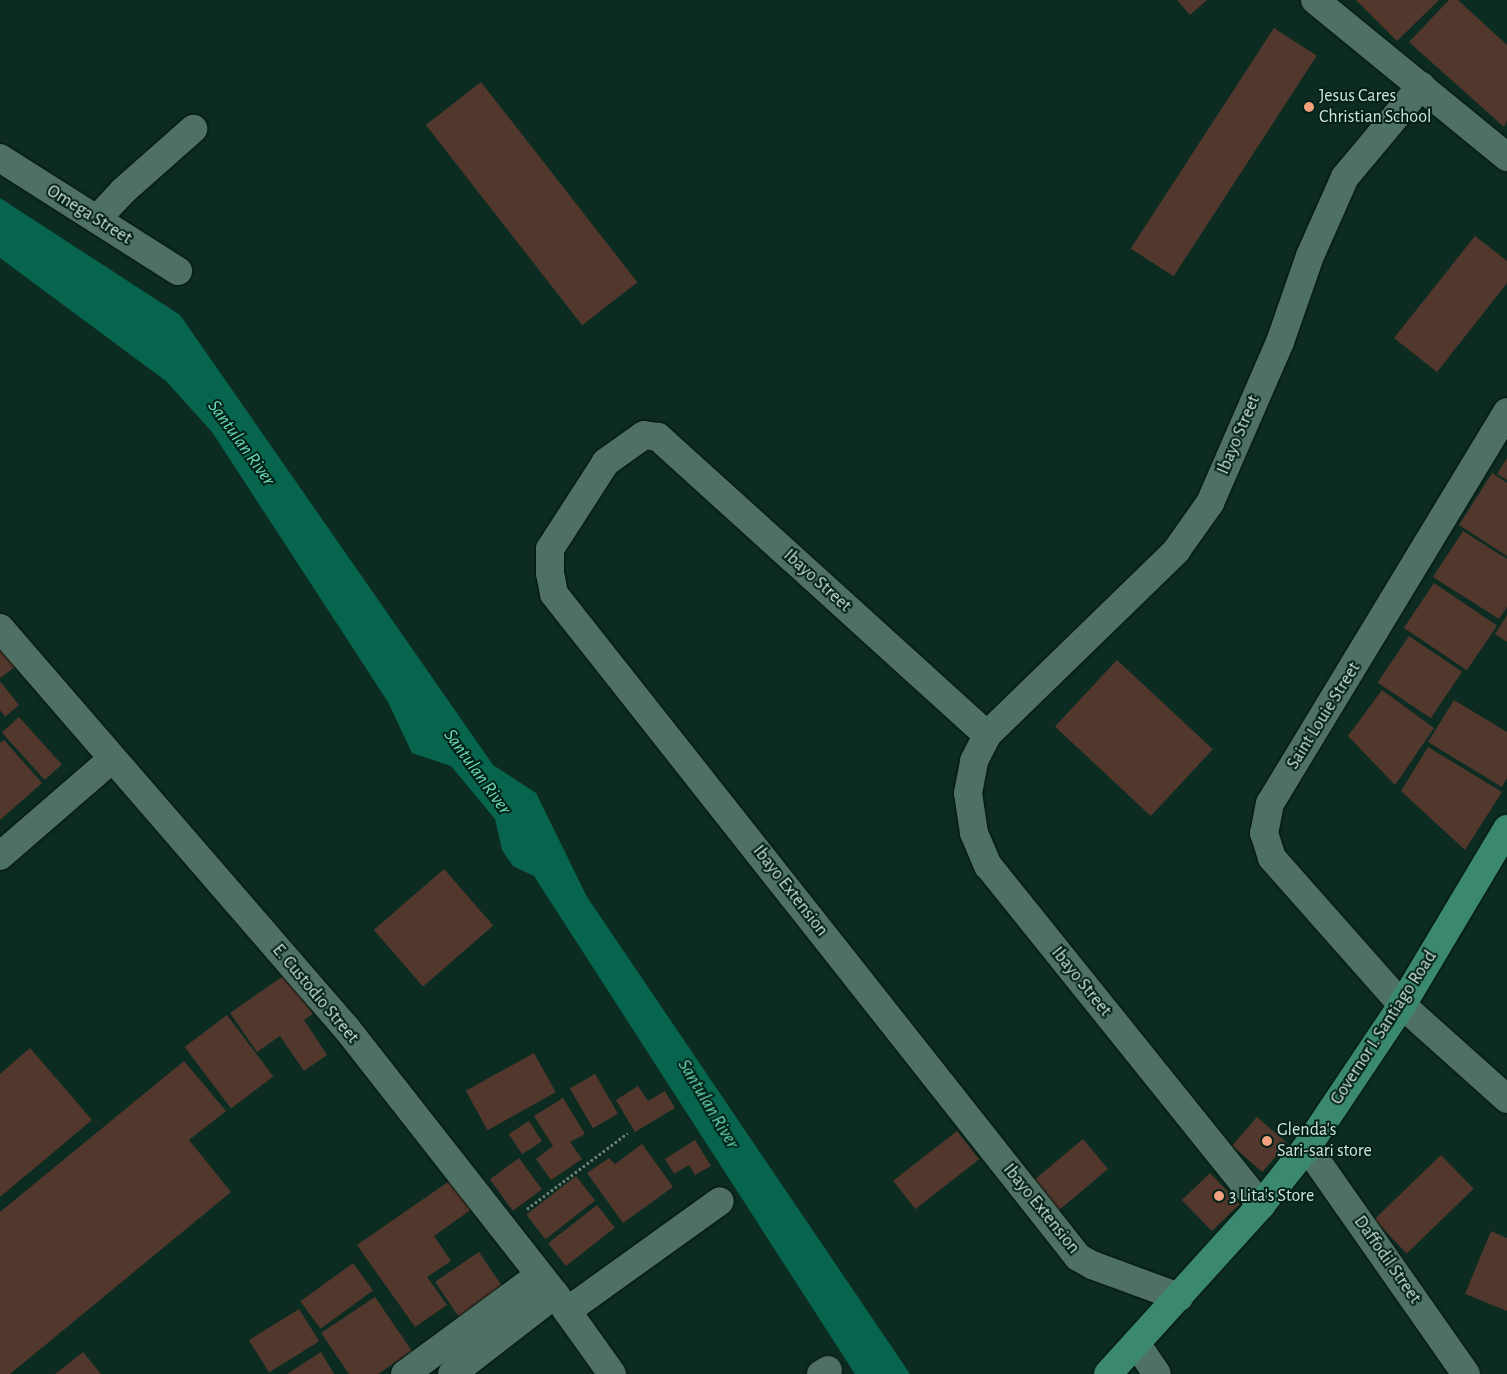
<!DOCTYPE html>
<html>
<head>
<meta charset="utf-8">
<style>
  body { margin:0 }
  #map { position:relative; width:1507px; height:1374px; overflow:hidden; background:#0c2c22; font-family:"Alegreya Sans",sans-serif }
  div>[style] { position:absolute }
  .water>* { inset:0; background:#07654e }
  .building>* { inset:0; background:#52372d; transform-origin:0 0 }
  .path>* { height:3px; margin-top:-1.5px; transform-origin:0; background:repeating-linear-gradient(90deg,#678178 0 2.5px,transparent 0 5px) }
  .roads { filter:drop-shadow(0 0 1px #00130c) drop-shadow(0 0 1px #00130c) }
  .minor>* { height:28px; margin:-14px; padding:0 14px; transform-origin:14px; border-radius:14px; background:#4f7064 }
  .major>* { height:28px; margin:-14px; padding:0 14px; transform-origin:14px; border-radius:14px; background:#3b8871 }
  .dots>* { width:14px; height:14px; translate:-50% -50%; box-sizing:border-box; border:2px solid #022219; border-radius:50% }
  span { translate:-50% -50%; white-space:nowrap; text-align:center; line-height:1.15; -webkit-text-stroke:4px #022219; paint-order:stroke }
  .poi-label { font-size:18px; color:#d1e3dc }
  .left { translate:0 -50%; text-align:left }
  .street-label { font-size:18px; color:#d1e3dc }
  .water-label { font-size:19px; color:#69dbb5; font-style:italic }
</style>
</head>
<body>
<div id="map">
  <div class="water">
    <div style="clip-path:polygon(0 198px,180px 315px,493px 765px,536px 793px,587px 897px,910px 1374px,855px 1374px,534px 876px,513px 866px,502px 850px,495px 819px,451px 766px,412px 753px,388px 702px,212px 432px,166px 381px,0 258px)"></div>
  </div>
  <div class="building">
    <div style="clip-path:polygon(1177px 0,1207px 0,1190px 15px)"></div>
    <div style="clip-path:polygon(1356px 0,1439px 0,1397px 41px)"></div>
    <div style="clip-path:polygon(1449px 0,1458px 0,1507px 45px,1507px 120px,1504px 127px,1409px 42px)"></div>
    <div style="left:1274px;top:28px;width:51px;height:263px;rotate:33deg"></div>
    <div style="left:481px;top:82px;width:254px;height:70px;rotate:52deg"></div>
    <div style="clip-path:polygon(1475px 236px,1507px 261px,1507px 283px,1437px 372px,1394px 338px)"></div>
    <div style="clip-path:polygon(1507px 458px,1507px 480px,1497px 474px)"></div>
    <div style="clip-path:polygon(1492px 473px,1507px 483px,1507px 556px,1459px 525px)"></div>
    <div style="clip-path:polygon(1463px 531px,1507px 559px,1507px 607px,1499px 619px,1433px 577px)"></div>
    <div style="left:1434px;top:583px;width:76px;height:54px;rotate:34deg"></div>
    <div style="clip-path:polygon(1507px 615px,1507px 642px,1495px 634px)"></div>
    <div style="left:1409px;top:636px;width:64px;height:56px;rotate:34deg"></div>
    <div style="clip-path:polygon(0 640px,18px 665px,0 678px)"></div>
    <div style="left:1117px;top:660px;width:131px;height:91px;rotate:43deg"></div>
    <div style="clip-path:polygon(0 681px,19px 705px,5px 717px,0 710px)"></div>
    <div style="clip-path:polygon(1382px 690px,1434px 728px,1395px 785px,1348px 736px)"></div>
    <div style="clip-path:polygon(1454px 700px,1507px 732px,1507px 778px,1502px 787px,1428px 742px)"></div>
    <div style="left:19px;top:717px;width:64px;height:23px;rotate:48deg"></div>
    <div style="clip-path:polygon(4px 740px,42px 783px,0 820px,0 743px)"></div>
    <div style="clip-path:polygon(1428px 747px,1502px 792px,1465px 850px,1401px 791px)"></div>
    <div style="left:444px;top:869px;width:75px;height:93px;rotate:49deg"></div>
    <div style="clip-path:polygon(286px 974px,313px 1014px,304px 1020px,327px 1055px,304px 1071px,280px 1036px,257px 1052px,230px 1013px)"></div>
    <div style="left:227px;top:1015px;width:77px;height:53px;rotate:53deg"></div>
    <div style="clip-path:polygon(30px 1048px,92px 1120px,0 1197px,0 1074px)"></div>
    <div style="left:534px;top:1053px;width:45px;height:78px;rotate:61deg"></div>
    <div style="clip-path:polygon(184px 1061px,226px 1111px,189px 1140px,231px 1192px,10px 1374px,0 1374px,0 1212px)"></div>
    <div style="left:595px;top:1074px;width:46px;height:29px;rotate:60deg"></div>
    <div style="clip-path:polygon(638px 1086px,648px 1101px,665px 1091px,675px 1108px,635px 1132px,616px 1100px)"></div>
    <div style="clip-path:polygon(563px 1098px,585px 1134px,570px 1142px,582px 1159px,551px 1180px,536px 1159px,553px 1146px,534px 1116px)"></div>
    <div style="left:1257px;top:1117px;width:40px;height:38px;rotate:41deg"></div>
    <div style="left:529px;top:1121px;width:24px;height:24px;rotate:57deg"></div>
    <div style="left:957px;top:1131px;width:36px;height:81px;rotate:52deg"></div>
    <div style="left:1083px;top:1139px;width:39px;height:69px;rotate:50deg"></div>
    <div style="clip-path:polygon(695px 1140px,711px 1166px,695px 1175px,689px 1165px,674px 1174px,665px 1159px)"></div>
    <div style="clip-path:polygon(642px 1144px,673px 1187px,623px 1223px,587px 1173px,609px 1158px,615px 1164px)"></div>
    <div style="left:1441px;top:1155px;width:47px;height:93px;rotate:46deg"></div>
    <div style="left:519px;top:1158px;width:39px;height:36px;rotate:54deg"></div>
    <div style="left:1210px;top:1173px;width:43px;height:39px;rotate:46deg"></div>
    <div style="clip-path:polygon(458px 1175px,479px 1204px,434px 1236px,451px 1261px,427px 1277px,447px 1305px,415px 1327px,357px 1245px)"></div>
    <div style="left:576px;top:1176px;width:31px;height:63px;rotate:52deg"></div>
    <div style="left:597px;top:1205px;width:29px;height:62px;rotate:52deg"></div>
    <div style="clip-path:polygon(1491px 1231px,1507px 1238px,1507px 1311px,1465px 1294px)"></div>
    <div style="left:479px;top:1252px;width:52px;height:53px;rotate:56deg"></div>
    <div style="left:353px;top:1263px;width:34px;height:65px;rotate:54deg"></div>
    <div style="clip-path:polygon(375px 1297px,412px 1351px,378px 1374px,349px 1374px,321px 1333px)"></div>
    <div style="left:299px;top:1309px;width:38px;height:59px;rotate:58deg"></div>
    <div style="clip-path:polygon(83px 1352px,101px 1374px,55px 1374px)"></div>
    <div style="clip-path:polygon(321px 1352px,334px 1374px,287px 1374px)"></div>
  </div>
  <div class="path">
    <div style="left:527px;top:1209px;width:126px;rotate:-37deg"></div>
  </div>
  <div class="roads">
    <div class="minor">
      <div style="left:1315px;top:0;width:248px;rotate:39.3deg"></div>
      <div style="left:0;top:158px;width:211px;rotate:32.4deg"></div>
      <div style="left:97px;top:219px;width:38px;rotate:-47deg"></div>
      <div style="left:123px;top:191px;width:94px;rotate:-41.5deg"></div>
      <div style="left:1507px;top:412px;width:457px;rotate:121.2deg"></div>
      <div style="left:1270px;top:803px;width:31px;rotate:101deg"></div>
      <div style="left:1264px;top:833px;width:26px;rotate:72deg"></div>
      <div style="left:1272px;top:858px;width:196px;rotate:48.5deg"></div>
      <div style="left:1402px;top:1005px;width:141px;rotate:41.8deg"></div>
      <div style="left:0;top:628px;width:530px;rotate:49.13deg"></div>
      <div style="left:347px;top:1029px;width:337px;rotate:51.9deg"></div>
      <div style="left:555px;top:1294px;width:98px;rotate:54.5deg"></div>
      <div style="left:987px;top:735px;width:444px;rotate:-137.8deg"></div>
      <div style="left:658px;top:437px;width:14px;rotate:-172deg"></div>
      <div style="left:644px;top:435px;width:47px;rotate:144.6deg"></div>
      <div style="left:606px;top:462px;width:103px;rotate:122.8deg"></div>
      <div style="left:550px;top:549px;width:24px;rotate:90deg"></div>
      <div style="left:550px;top:573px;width:21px;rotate:79deg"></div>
      <div style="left:554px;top:594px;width:845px;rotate:51.68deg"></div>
      <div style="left:1078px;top:1257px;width:16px;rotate:30deg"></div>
      <div style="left:1092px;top:1265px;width:93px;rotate:20.2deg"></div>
      <div style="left:0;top:856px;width:147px;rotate:-40.9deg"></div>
      <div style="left:1307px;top:1147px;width:277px;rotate:55deg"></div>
      <div style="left:1261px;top:1205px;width:435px;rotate:-128.8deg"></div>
      <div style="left:988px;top:866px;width:36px;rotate:-113deg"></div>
      <div style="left:974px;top:833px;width:40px;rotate:-98.5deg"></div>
      <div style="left:968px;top:793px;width:33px;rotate:-79deg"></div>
      <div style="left:974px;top:761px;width:29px;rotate:-63deg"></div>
      <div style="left:987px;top:735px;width:264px;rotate:-44.2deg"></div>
      <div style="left:1176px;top:551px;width:59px;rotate:-54.7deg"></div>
      <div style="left:1210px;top:503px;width:176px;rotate:-66.5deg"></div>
      <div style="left:1280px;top:342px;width:91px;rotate:-70.8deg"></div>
      <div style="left:1310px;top:256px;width:86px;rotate:-66.1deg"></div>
      <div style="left:1345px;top:177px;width:119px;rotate:-50.1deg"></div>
      <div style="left:567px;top:1311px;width:188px;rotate:-35.7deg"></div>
      <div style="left:1136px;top:1343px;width:37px;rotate:56deg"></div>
      <div style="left:405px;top:1374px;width:167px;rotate:-36.3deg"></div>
      <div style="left:452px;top:1374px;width:130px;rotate:-37.8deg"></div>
      <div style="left:821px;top:1374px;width:8px;rotate:-30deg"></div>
    </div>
    <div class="major">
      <div style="left:1108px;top:1374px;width:228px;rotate:-47.8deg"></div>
      <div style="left:1261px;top:1205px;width:74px;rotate:-51.6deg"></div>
      <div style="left:1307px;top:1147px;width:171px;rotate:-56.2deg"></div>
      <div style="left:1402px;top:1005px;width:205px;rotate:-59.2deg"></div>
    </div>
  </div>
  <div class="dots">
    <div style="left:1309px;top:107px;background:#f2a080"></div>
    <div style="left:1267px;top:1141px;background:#f2a080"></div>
    <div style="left:1219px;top:1196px;background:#f2a080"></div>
  </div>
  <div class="poi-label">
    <span class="left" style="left:1319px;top:107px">Jesus Cares<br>Christian School</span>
    <span class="left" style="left:1277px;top:1141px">Glenda's<br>Sari-sari store</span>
    <span class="left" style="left:1229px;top:1196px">3 Lita's Store</span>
  </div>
  <div class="street-label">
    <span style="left:89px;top:215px;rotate:32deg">Omega Street</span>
    <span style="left:1239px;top:435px;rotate:-67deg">Ibayo Street</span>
    <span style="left:817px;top:581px;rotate:42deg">Ibayo Street</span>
    <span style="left:1324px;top:716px;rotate:-58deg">Saint Louie Street</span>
    <span style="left:790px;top:891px;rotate:52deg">Ibayo Extension</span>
    <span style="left:1081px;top:982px;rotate:51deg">Ibayo Street</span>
    <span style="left:315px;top:994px;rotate:50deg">E. Custodio Street</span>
    <span style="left:1384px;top:1028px;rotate:-57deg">Governor I. Santiago Road</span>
    <span style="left:1041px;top:1209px;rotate:51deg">Ibayo Extension</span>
    <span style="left:1387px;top:1260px;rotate:55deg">Daffodil Street</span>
  </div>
  <div class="water-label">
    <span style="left:241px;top:443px;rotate:54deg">Santulan River</span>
    <span style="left:477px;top:772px;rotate:54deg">Santulan River</span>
    <span style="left:708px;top:1104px;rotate:59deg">Santulan River</span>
  </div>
</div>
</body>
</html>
